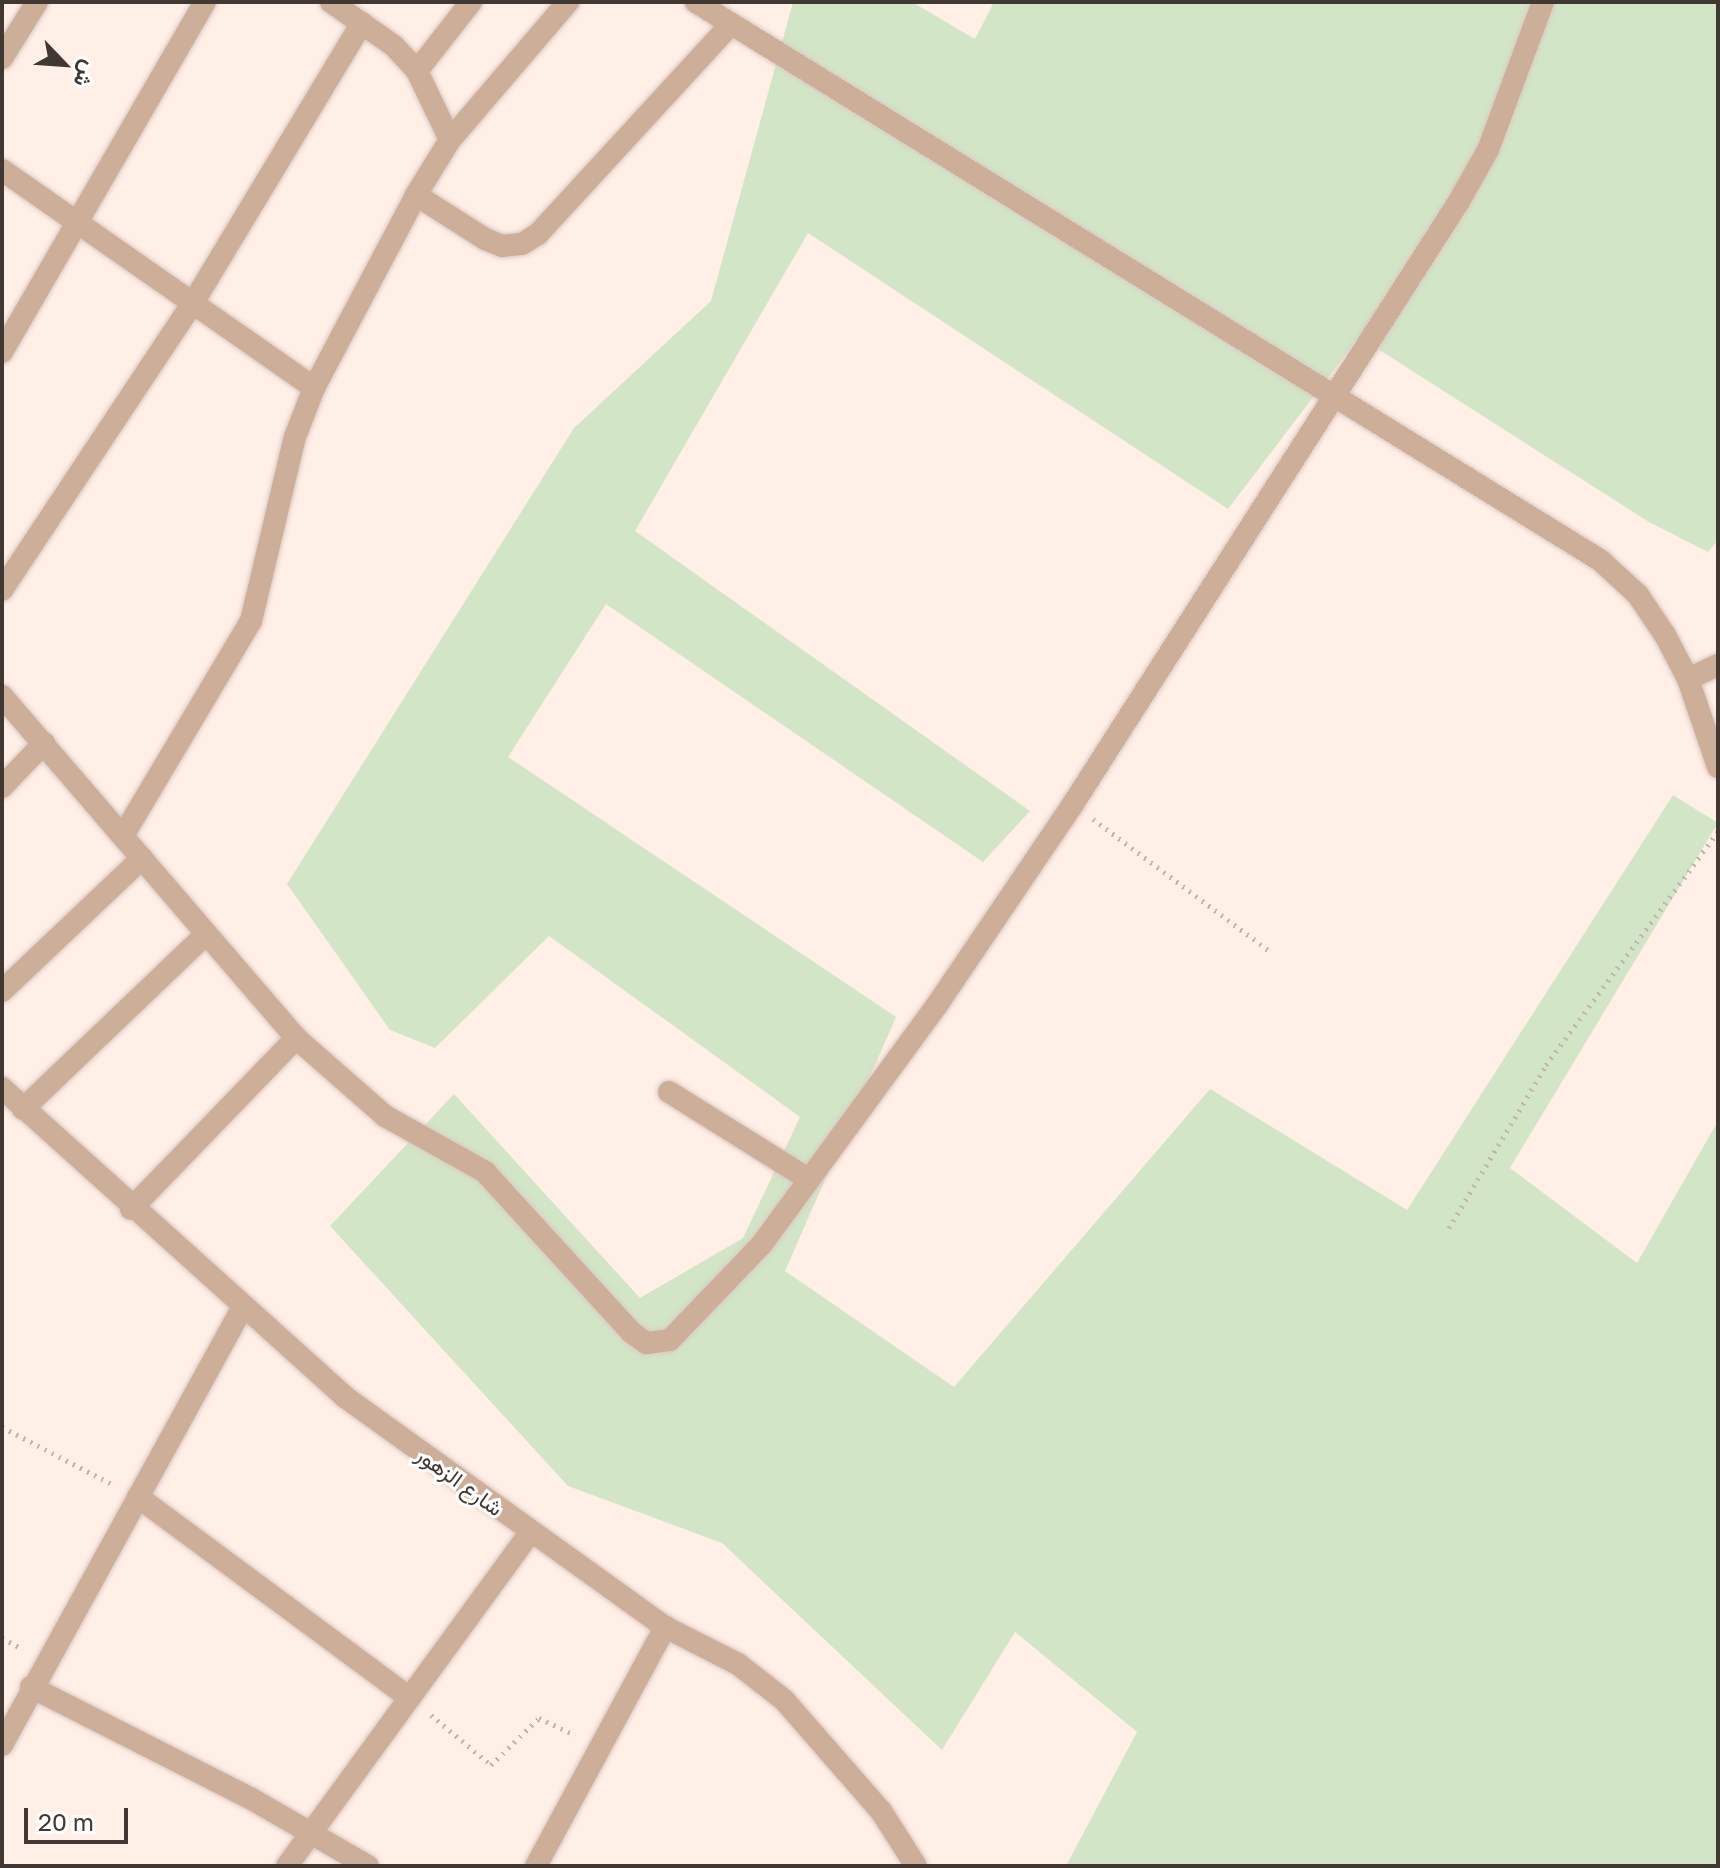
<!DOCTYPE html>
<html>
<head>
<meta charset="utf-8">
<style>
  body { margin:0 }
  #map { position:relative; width:1720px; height:1868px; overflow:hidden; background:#ffefe7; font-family:"Golos Text",Vazirmatn,sans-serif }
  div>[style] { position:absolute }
  .green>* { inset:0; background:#d3e5c7 }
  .path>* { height:5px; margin-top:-2.5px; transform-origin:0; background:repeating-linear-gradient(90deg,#c3b5ae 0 2px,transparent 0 8px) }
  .roads { filter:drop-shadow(0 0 2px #d9cac3) drop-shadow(0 0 2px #d9cac3) }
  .minor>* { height:22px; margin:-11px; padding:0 11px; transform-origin:11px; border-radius:11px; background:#cdae98 }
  span { translate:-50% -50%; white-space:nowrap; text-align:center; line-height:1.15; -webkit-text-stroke:6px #fff; paint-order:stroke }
  .street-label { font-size:22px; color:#423833 }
  .frame { position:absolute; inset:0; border:4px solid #423833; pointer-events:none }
  .north { position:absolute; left:24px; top:24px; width:80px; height:80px; -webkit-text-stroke:6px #fff; paint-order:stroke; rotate:115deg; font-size:22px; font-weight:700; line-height:32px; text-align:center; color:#423833 }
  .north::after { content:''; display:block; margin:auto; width:28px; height:36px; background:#423833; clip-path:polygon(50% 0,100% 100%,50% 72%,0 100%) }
  .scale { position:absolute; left:24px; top:1808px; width:104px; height:36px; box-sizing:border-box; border:4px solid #423833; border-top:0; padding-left:10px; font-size:24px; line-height:28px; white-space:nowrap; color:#423833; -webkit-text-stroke:6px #fff; paint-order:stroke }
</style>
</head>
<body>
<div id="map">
  <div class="green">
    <div style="clip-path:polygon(793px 2px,912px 2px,975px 39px,994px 2px,1718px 2px,1718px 540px,1708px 552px,1649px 522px,1359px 337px,1228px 509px,808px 233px,635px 531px,1030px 811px,983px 862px,606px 604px,508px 757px,896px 1017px,785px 1271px,954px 1387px,1210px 1089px,1407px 1210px,1673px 795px,1718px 823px,1510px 1168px,1637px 1263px,1718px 1121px,1718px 1866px,1066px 1866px,1137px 1732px,1015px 1632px,942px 1750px,722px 1543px,568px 1486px,330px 1226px,454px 1094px,640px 1298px,743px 1238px,800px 1117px,549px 936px,435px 1048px,390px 1030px,287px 884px,574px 428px,711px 301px)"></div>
  </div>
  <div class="path">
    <div style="left:1093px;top:819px;width:222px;rotate:36.8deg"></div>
    <div style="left:1449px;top:1228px;width:190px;rotate:-59.2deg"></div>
    <div style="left:1546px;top:1065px;width:290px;rotate:-53.6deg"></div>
    <div style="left:2px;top:1427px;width:128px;rotate:27.4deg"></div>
    <div style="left:2px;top:1638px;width:24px;rotate:28deg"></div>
    <div style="left:431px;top:1715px;width:78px;rotate:39.8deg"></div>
    <div style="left:491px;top:1765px;width:67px;rotate:-44.4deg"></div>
    <div style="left:539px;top:1718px;width:40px;rotate:25deg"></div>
  </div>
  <div class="roads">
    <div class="minor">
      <div style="left:331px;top:2px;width:77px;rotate:34.9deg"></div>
      <div style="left:394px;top:46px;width:34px;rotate:47deg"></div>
      <div style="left:417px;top:71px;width:76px;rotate:64.4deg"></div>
      <div style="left:696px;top:2px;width:1062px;rotate:31.69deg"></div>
      <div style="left:1600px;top:560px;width:52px;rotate:42.6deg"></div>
      <div style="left:1638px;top:595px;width:48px;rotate:56deg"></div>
      <div style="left:1665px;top:635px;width:50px;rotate:62.4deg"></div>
      <div style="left:1688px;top:679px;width:93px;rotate:71.2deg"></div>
      <div style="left:2px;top:58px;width:66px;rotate:-58deg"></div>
      <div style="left:417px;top:71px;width:88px;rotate:-52deg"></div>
      <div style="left:2px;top:170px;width:381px;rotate:34.9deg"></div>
      <div style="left:416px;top:195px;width:82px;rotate:32.5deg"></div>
      <div style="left:485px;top:239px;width:18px;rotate:22deg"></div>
      <div style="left:502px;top:246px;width:20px;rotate:-6deg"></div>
      <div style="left:522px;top:244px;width:19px;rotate:-32deg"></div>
      <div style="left:538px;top:234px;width:285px;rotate:-47.4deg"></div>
      <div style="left:2px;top:352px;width:405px;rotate:-59.9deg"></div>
      <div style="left:2px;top:590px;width:345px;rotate:-56.4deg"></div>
      <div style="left:193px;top:303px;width:327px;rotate:-58.9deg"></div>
      <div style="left:1688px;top:679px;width:33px;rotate:-25deg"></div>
      <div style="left:2px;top:696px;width:451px;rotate:49.3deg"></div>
      <div style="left:296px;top:1038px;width:118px;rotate:41.2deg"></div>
      <div style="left:385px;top:1116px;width:115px;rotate:29.2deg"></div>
      <div style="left:485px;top:1172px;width:217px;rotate:47.6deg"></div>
      <div style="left:631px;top:1332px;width:19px;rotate:36deg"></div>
      <div style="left:646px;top:1343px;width:24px;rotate:-7deg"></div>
      <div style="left:670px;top:1340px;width:133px;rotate:-46.2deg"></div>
      <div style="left:762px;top:1244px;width:296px;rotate:-53.8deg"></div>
      <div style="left:937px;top:1005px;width:243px;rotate:-55.9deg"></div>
      <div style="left:1073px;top:804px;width:714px;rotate:-57.36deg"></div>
      <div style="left:1458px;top:203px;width:61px;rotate:-60.5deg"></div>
      <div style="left:1488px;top:150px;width:158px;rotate:-69.6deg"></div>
      <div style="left:2px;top:787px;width:61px;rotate:-46.3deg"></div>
      <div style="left:124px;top:834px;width:248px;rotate:-59.2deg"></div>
      <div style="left:251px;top:621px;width:189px;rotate:-76.6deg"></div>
      <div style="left:295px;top:437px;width:53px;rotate:-68.8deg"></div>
      <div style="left:314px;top:388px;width:218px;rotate:-62.1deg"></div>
      <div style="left:416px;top:195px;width:65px;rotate:-58.3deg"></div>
      <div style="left:450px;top:140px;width:182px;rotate:-49.5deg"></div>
      <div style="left:2px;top:991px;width:193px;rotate:-43.5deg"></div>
      <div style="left:2px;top:1088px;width:462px;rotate:42deg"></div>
      <div style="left:345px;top:1397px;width:394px;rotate:35.7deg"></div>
      <div style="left:665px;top:1627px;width:82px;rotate:26.9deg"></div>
      <div style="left:738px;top:1664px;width:58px;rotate:38deg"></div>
      <div style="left:784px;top:1700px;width:147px;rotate:48.9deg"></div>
      <div style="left:881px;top:1811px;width:65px;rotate:57.5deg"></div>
      <div style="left:669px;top:1092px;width:164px;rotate:32deg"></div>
      <div style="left:23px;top:1109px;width:252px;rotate:-43.7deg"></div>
      <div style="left:131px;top:1209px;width:238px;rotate:-46deg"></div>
      <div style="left:138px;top:1497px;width:336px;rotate:36.5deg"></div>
      <div style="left:31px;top:1687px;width:246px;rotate:26.9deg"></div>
      <div style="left:250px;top:1798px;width:136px;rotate:30deg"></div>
      <div style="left:2px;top:1745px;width:500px;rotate:-61.2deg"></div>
      <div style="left:287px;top:1866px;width:414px;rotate:-53.9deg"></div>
      <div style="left:536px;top:1866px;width:272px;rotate:-61.6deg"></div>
    </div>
  </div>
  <div class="street-label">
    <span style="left:460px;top:1481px;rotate:36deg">شارع الزهور</span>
  </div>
  <div class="frame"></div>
  <div class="north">ش</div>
  <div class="scale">20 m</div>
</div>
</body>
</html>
